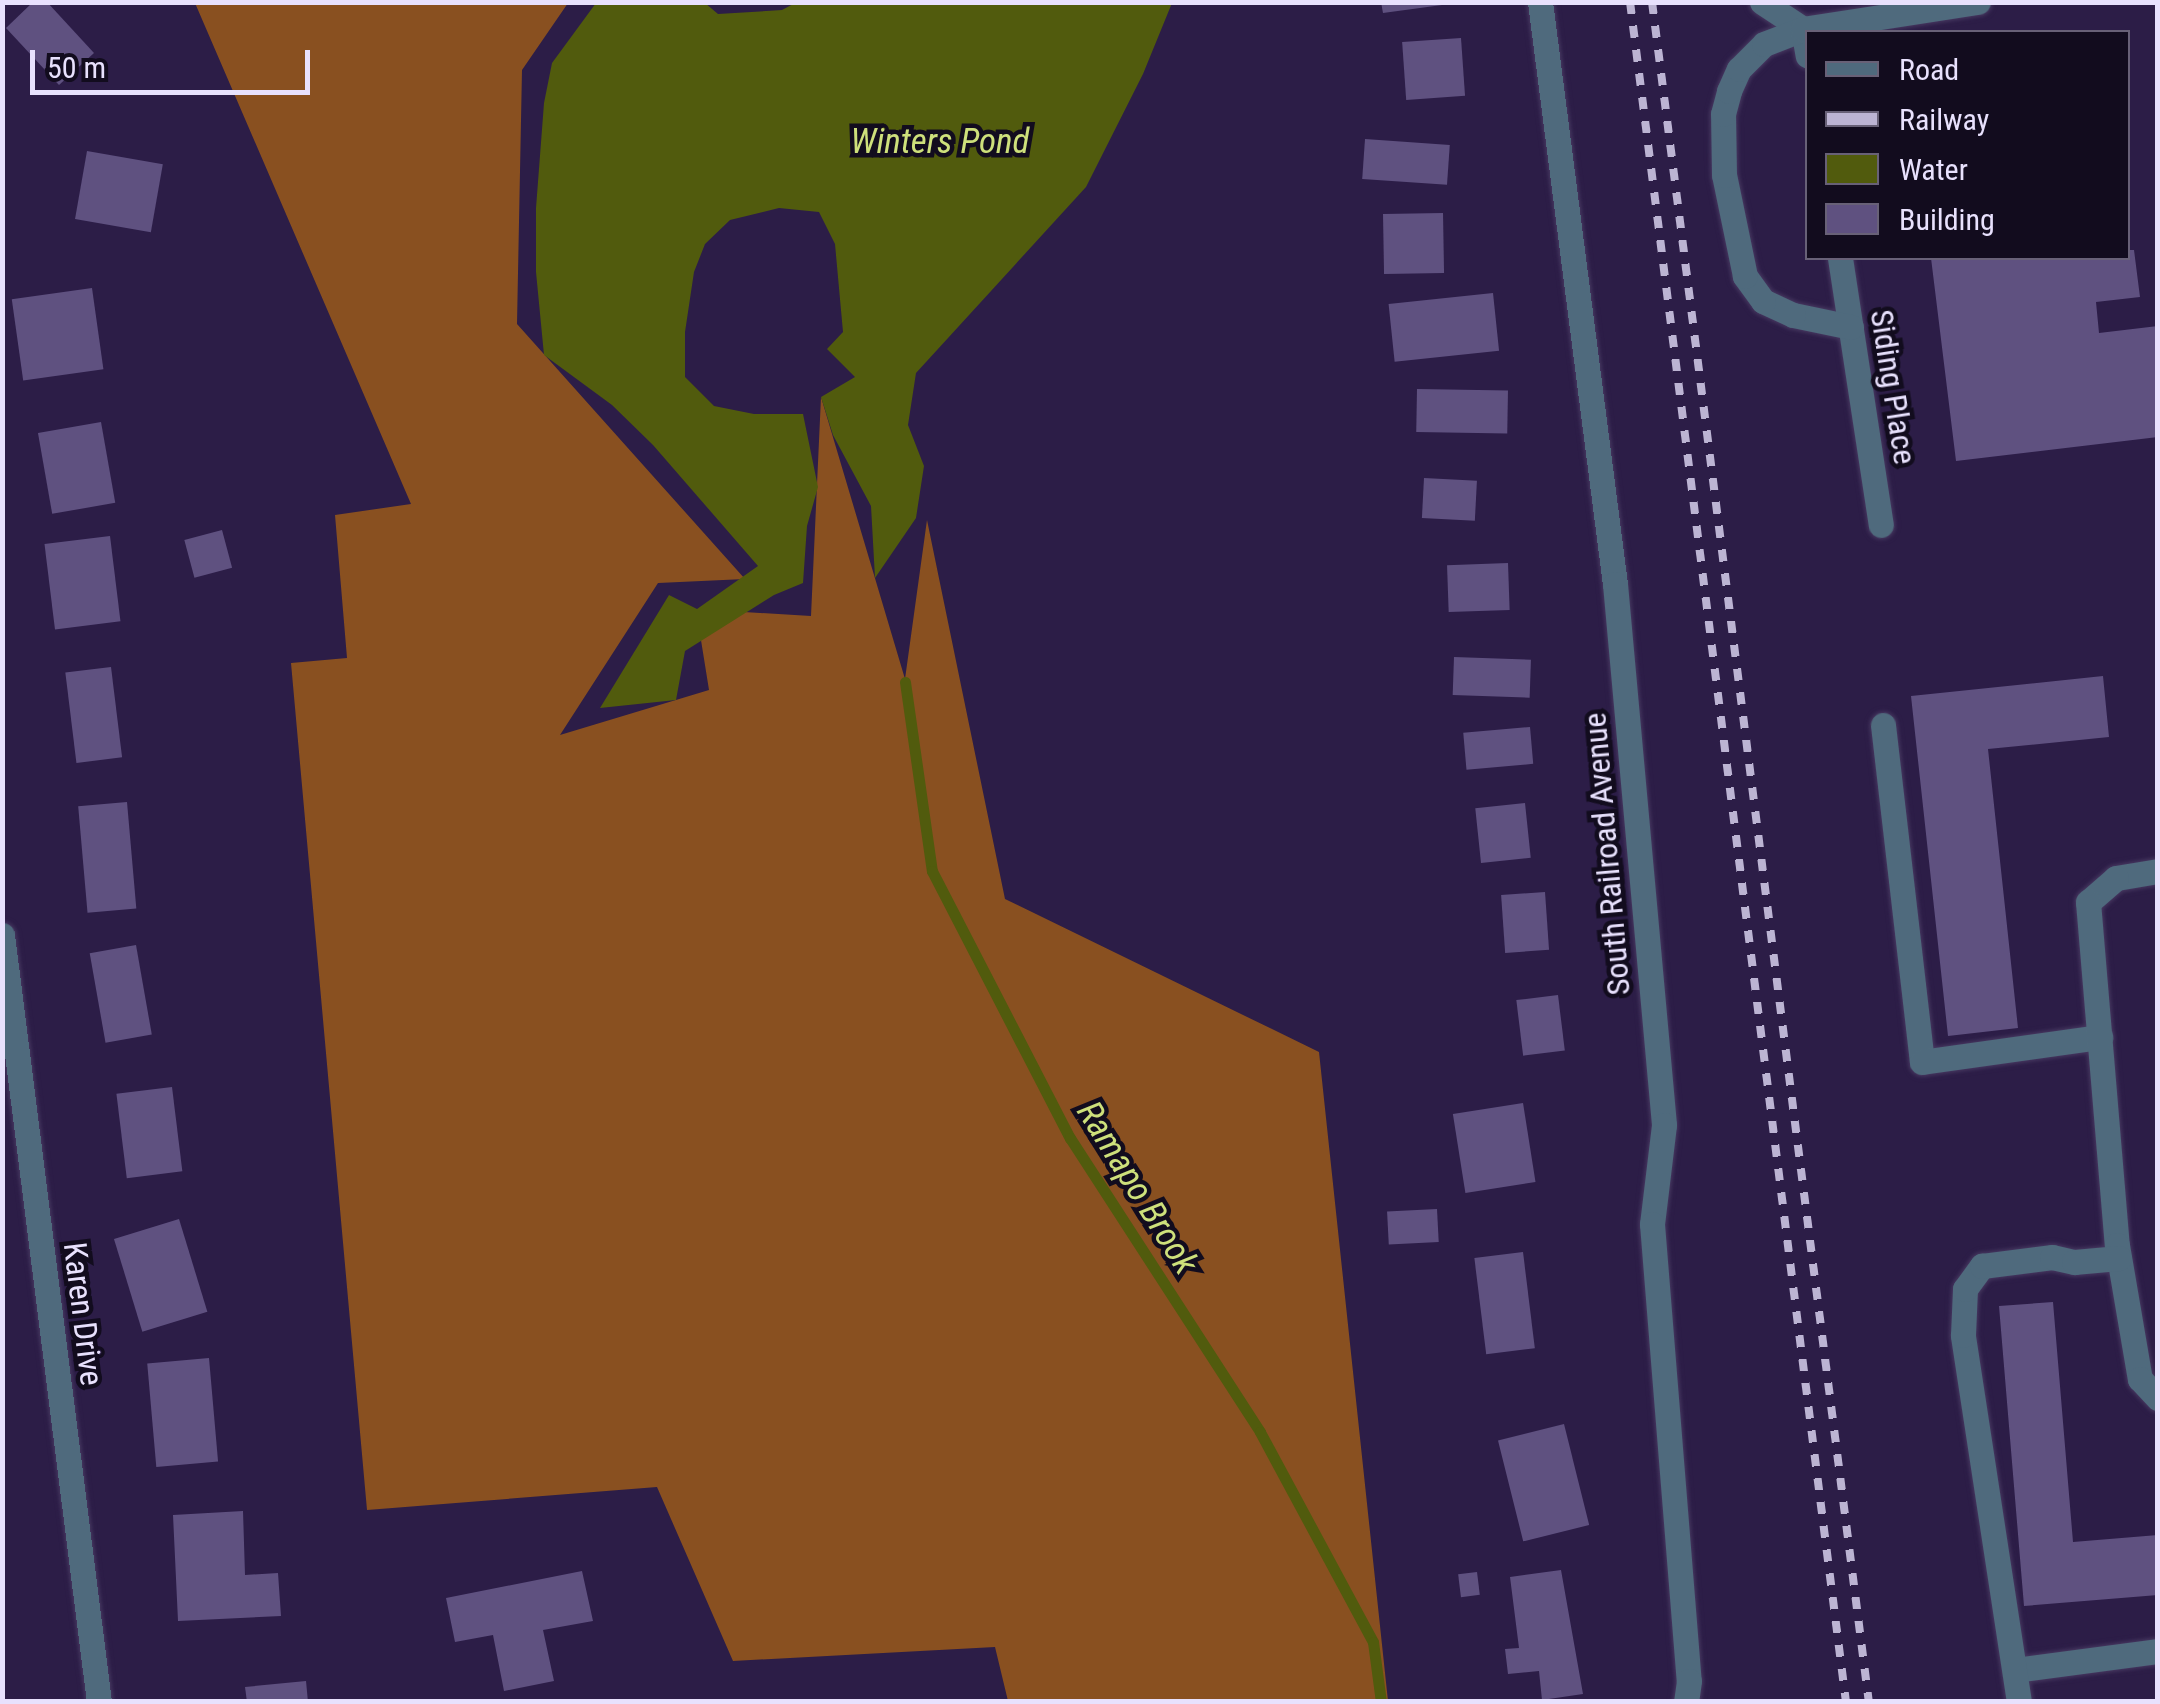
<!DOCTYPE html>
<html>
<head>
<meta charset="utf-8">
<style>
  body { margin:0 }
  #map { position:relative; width:2160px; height:1704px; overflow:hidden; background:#2c1d47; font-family:"Roboto Condensed",sans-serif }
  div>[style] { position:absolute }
  .forest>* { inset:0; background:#895020 }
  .water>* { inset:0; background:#515b0d }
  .stream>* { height:11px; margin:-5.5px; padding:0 5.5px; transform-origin:5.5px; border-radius:5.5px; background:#515b0d }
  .building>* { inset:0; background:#5f5180; transform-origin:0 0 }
  .roads { filter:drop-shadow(0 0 2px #463860) drop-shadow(0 0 2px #463860) }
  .minor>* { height:25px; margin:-12.5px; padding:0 12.5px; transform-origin:12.5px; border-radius:12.5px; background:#4f6a7d }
  .rail>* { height:8px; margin-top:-4px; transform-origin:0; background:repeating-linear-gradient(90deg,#bcb4d3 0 12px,transparent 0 24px) }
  span { translate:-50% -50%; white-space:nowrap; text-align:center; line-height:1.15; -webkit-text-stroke:9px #120c1e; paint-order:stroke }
  .street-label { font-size:32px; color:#e8e1fd }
  .water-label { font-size:35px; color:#cee07b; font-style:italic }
  .frame { position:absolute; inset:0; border:5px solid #e8e1fd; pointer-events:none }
  .legend { position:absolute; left:1805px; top:30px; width:325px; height:230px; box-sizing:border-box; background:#120c1e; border:2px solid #686177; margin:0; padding:12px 18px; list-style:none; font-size:30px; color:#e8e1fd }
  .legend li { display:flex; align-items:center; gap:20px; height:50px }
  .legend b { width:50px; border:2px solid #686177 }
  .scale { position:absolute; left:30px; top:50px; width:280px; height:45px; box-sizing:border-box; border:5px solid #e8e1fd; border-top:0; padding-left:12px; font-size:30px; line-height:35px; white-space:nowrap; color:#e8e1fd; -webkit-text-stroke:8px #120c1e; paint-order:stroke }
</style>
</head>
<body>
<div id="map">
  <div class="forest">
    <div style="clip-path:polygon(195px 3px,568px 3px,522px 70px,517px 324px,745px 579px,658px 583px,560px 735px,709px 690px,696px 609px,811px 616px,821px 397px,905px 679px,927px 520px,1005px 899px,1319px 1052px,1388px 1701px,1008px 1701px,995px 1647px,733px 1661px,657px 1487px,367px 1510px,291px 663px,347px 658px,335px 515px,411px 504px)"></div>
  </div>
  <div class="water">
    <div style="clip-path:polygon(797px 2px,1172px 3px,1143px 74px,1086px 187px,916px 373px,908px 425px,924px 466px,916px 518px,875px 578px,871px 506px,833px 435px,821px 397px,855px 377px,827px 349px,843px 332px,835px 244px,819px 212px,779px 208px,730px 220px,705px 244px,694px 272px,685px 332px,685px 377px,714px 406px,754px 414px,803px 414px,818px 487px,807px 526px,803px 583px,774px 595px,685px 651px,676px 700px,600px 708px,669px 595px,697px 609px,758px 566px,653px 445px,612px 405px,544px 355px,536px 272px,536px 208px,544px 103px,552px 63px,596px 3px,705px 3px,718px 14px,782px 10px)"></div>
  </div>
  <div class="stream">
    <div style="left:905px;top:682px;width:191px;rotate:81.9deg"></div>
    <div style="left:932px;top:871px;width:301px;rotate:62.7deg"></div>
    <div style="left:1070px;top:1138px;width:350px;rotate:57.1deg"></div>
    <div style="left:1260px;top:1432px;width:238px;rotate:61.7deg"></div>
    <div style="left:1373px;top:1642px;width:61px;rotate:82.4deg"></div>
  </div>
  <div class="building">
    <div style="clip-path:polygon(33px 2px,47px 2px,94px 53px,59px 85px,6px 28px)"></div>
    <div style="clip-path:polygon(1381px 2px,1442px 2px,1442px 5px,1383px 13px)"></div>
    <div style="left:1461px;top:38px;width:58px;height:59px;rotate:86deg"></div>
    <div style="left:1365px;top:139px;width:85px;height:40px;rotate:4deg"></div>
    <div style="left:87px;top:151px;width:77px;height:69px;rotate:10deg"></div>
    <div style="left:1443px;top:213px;width:60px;height:60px;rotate:89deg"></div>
    <div style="clip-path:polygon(2128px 250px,2134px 250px,2140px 297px,2096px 302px,2099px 333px,2158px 326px,2158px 437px,1956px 461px,1931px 258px,2128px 258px)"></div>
    <div style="left:92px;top:288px;width:82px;height:81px;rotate:82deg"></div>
    <div style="left:1493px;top:293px;width:58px;height:105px;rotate:84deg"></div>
    <div style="left:1417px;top:389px;width:91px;height:43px;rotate:1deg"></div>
    <div style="left:101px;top:422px;width:82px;height:64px;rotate:80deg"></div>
    <div style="left:1424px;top:478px;width:53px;height:40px;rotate:3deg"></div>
    <div style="left:222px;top:530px;width:39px;height:39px;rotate:75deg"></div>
    <div style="left:110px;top:536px;width:86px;height:66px;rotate:83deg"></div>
    <div style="left:1508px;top:563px;width:47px;height:61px;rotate:88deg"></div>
    <div style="left:1454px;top:657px;width:77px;height:38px;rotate:2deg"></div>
    <div style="left:111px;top:667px;width:91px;height:46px;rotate:83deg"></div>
    <div style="clip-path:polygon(2103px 676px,2109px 737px,1988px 749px,2018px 1028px,1948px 1036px,1911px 696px)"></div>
    <div style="left:1530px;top:727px;width:37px;height:67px;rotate:85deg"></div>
    <div style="left:127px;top:802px;width:107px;height:49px;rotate:85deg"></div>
    <div style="left:1525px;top:803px;width:55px;height:50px;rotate:84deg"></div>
    <div style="left:1545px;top:892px;width:58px;height:44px;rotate:86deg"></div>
    <div style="left:136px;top:945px;width:91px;height:47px;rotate:80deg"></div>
    <div style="left:1558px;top:995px;width:56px;height:42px;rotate:83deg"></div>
    <div style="left:172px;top:1087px;width:85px;height:56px;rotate:83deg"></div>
    <div style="left:1523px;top:1103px;width:80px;height:71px;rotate:81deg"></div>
    <div style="left:1437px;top:1209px;width:33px;height:50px;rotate:87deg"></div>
    <div style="left:179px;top:1219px;width:97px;height:68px;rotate:73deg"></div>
    <div style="left:1523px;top:1252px;width:97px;height:49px;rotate:83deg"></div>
    <div style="clip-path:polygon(2053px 1302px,2073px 1542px,2158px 1535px,2158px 1595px,2024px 1606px,1999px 1306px)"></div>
    <div style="left:209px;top:1358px;width:104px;height:62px;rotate:85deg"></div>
    <div style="left:1564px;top:1424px;width:104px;height:68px;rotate:76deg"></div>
    <div style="clip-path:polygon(243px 1511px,245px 1575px,278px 1573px,281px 1616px,178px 1621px,173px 1515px)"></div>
    <div style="clip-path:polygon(1561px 1570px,1583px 1694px,1542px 1700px,1539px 1671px,1508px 1674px,1505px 1649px,1519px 1648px,1510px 1577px)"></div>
    <div style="clip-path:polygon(582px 1571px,593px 1621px,543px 1630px,554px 1681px,504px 1691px,493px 1635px,455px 1642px,446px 1598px)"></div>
    <div style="left:1477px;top:1572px;width:23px;height:19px;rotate:83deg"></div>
    <div style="clip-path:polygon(306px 1681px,308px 1702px,247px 1702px,245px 1687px)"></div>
  </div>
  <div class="roads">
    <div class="minor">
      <div style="left:1540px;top:2px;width:587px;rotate:82.66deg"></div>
      <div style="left:1615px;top:584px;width:543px;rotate:84.82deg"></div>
      <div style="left:1664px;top:1125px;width:100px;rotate:96.9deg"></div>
      <div style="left:1652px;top:1224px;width:458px;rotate:85.4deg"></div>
      <div style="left:1689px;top:1681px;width:21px;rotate:98deg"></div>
      <div style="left:1762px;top:2px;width:49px;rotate:33.4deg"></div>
      <div style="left:1803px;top:29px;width:27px;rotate:80deg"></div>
      <div style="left:1840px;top:258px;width:270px;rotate:81.3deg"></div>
      <div style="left:1851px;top:327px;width:59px;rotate:-168.3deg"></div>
      <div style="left:1793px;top:315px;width:33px;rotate:-155deg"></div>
      <div style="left:1763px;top:301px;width:31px;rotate:-126deg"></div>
      <div style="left:1745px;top:276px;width:103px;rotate:-101.7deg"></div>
      <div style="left:1724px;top:175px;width:61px;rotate:-90.9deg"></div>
      <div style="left:1723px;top:114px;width:24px;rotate:-75deg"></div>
      <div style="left:1729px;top:91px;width:24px;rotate:-66deg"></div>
      <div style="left:1739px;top:69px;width:35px;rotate:-45deg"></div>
      <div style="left:1764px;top:44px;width:42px;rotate:-21deg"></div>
      <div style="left:1803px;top:29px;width:177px;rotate:-8.8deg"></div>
      <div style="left:1883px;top:725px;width:339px;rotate:83.4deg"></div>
      <div style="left:1922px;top:1062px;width:180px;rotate:-8deg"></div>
      <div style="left:2158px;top:871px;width:43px;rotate:170.5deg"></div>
      <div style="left:2116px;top:878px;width:37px;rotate:139deg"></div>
      <div style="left:2088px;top:902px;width:344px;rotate:85.2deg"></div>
      <div style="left:2117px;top:1245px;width:136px;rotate:80.3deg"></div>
      <div style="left:2140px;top:1379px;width:26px;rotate:47deg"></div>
      <div style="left:2px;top:935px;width:773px;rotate:82.79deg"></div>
      <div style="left:2015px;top:1670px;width:144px;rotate:-7.6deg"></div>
      <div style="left:2019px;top:1702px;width:371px;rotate:-98.7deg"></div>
      <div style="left:1963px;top:1335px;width:46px;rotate:-87.5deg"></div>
      <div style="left:1965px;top:1289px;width:29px;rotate:-54deg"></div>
      <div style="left:1982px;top:1266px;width:71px;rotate:-7.3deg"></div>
      <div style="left:2052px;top:1257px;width:23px;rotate:13deg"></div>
      <div style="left:2074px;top:1262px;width:45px;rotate:-5.1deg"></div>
    </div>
  </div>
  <div class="rail">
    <div style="left:1630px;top:2px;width:1714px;rotate:82.76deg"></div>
    <div style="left:1652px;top:2px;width:1714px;rotate:82.73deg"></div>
  </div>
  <div class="street-label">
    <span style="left:1893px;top:387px;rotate:81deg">Siding Place</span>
    <span style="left:1607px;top:854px;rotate:-95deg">South Railroad Avenue</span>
    <span style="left:83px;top:1314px;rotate:83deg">Karen Drive</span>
  </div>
  <div class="water-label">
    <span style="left:940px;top:142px">Winters Pond</span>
    <span style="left:1137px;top:1188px;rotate:58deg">Ramapo Brook</span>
  </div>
  <div class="frame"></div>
  <ul class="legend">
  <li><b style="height:12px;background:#4f6a7d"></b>Road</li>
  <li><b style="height:12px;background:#bcb4d3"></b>Railway</li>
  <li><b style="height:28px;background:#515b0d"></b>Water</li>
  <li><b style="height:28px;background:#5f5180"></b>Building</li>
  </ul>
  <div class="scale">50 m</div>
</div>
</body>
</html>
